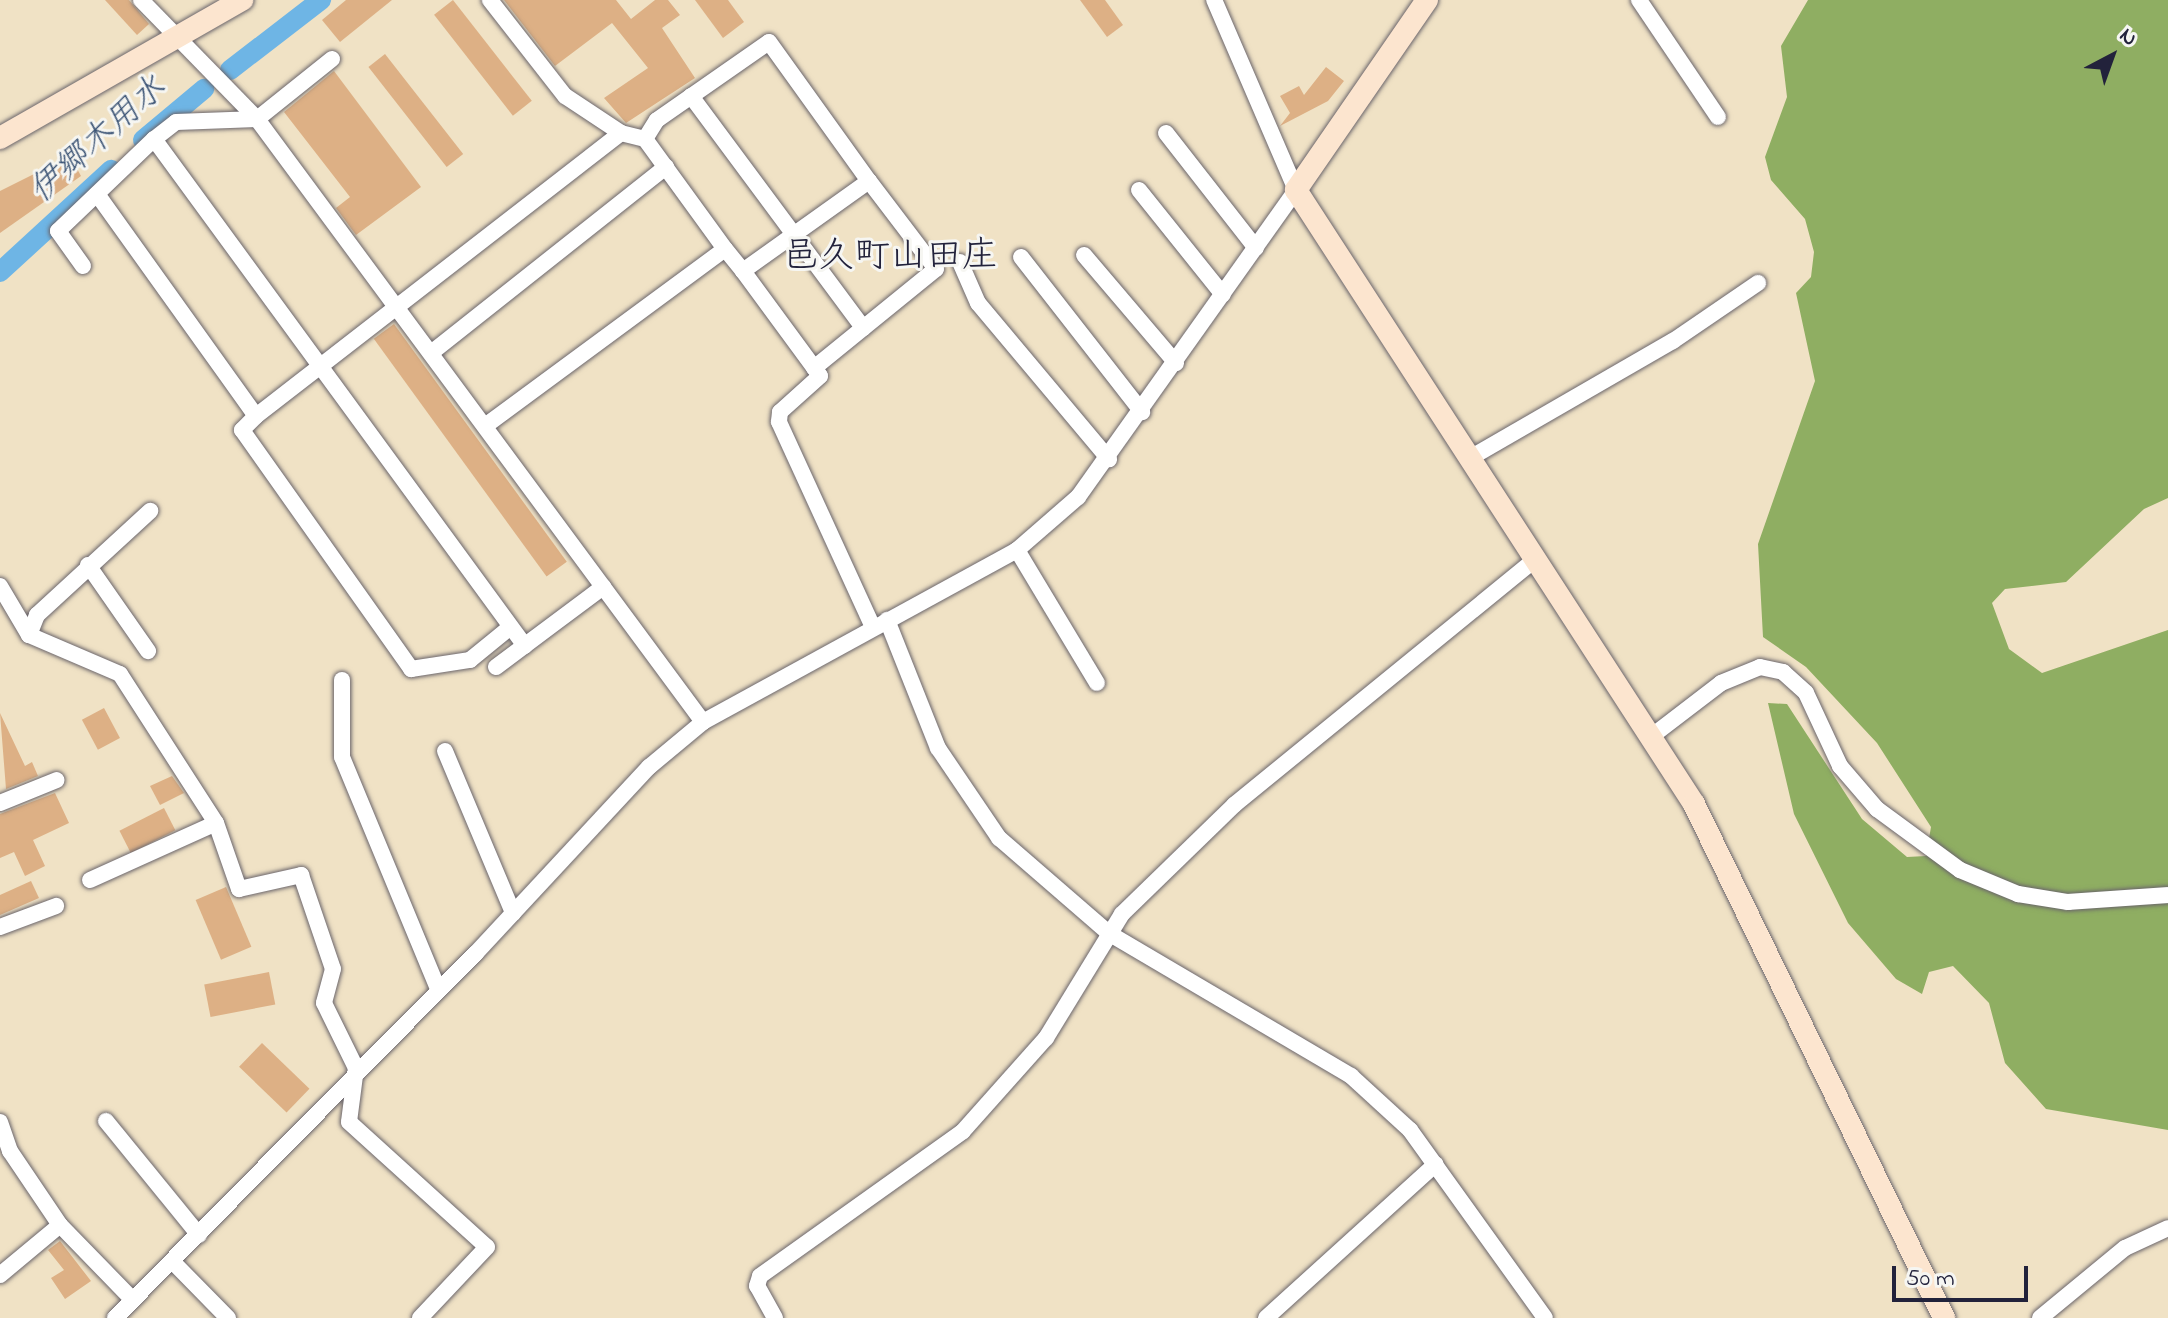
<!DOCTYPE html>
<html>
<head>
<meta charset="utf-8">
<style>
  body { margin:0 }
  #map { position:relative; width:2168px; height:1318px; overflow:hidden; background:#f0e2c5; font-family:"Indie Flower","Klee One",sans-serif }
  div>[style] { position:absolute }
  .forest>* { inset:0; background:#8fae62 }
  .canal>* { height:20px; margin:-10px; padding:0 10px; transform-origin:10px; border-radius:10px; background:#6eb5e5 }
  .building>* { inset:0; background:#ddb085; transform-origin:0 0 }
  .roads { filter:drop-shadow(0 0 2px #6a656b) drop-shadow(0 0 2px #6a656b) }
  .street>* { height:16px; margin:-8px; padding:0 8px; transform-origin:8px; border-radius:8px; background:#fff }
  .secondary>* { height:22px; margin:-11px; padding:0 11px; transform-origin:11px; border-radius:11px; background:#fce5cf }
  span { translate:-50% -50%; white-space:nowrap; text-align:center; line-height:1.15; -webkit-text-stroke:6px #f6f6f2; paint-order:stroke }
  .water-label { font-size:34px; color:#3d5576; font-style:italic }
  .quarter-label { font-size:36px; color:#22223b }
  .north { position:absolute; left:2072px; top:16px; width:80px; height:80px; -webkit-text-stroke:6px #f6f6f2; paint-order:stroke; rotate:41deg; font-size:22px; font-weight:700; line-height:32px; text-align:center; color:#22223b }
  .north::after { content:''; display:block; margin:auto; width:28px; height:36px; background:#22223b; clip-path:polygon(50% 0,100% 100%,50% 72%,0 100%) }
  .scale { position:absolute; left:1892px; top:1266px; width:136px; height:36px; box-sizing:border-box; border:4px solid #22223b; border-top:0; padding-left:10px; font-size:24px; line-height:28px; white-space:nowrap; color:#22223b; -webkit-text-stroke:6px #f6f6f2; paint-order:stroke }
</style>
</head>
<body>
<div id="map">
  <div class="forest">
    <div style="clip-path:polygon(1808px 0,2168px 0,2168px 498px,2144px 509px,2066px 582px,2005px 589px,1992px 603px,2009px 649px,2042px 673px,2168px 630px,2168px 1130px,2046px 1109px,2005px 1063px,1989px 1003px,1953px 966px,1929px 972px,1922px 994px,1896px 979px,1848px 923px,1794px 814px,1768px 703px,1787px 704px,1862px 819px,1907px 857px,1926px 856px,1931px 827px,1877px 743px,1806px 667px,1763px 637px,1758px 544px,1815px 381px,1796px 293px,1811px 277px,1814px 252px,1805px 219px,1771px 180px,1765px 157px,1787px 97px,1781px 46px)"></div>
  </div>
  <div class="canal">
    <div style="left:230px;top:70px;width:115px;rotate:-37.6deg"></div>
    <div style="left:143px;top:140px;width:80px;rotate:-39.9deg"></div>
    <div style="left:0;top:272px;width:151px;rotate:-42.6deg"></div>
  </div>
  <div class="building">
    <div style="clip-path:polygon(105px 0,129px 0,149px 24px,137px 35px)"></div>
    <div style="clip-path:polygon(346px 0,392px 0,340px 42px,322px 20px)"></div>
    <div style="left:453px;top:0;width:128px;height:24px;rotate:52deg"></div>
    <div style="clip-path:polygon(504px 0,616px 0,631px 19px,655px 0,668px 0,680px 15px,662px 28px,695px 78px,626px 123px,604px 98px,648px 68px,612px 23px,555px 66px)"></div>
    <div style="clip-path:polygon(695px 0,728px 0,744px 22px,723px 38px)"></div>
    <div style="clip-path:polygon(1080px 0,1105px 0,1123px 25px,1107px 37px)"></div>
    <div style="left:385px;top:54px;width:127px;height:21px;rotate:52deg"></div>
    <div style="clip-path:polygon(1326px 67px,1344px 81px,1328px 101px,1280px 126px,1290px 113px,1280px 96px,1299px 86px,1304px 95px)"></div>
    <div style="clip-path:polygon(334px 71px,421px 187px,356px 235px,336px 208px,350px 197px,284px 112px)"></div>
    <div style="clip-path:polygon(70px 156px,81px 176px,0 233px,0 191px)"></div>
    <div style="left:394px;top:324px;width:294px;height:25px;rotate:54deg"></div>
    <div style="left:104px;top:708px;width:34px;height:25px;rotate:62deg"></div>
    <div style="clip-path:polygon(0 713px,25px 766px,32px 762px,38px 776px,6px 789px)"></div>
    <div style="clip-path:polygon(172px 776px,184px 793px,160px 805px,150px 786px)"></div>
    <div style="clip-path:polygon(55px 793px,69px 823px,33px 840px,45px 866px,25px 876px,14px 852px,0 858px,0 814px)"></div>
    <div style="left:164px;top:808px;width:25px;height:50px;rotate:63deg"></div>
    <div style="clip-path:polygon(31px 881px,39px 898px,0 915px,0 895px)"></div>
    <div style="left:226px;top:887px;width:65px;height:33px;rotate:67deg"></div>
    <div style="left:269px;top:972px;width:33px;height:66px;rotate:79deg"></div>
    <div style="left:262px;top:1043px;width:66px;height:33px;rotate:44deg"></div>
    <div style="clip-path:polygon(60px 1241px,91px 1281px,65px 1299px,51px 1278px,64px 1270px,48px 1250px)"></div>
  </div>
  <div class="roads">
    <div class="street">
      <div style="left:141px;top:0;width:166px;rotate:45.7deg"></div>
      <div style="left:257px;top:119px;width:750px;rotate:53.51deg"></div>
      <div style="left:1639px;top:0;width:141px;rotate:56deg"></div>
      <div style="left:332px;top:59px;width:96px;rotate:141.3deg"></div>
      <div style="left:257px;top:119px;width:81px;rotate:177.9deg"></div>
      <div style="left:176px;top:122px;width:28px;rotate:142deg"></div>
      <div style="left:154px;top:139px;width:628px;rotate:53.8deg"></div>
      <div style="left:691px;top:96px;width:289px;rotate:53.4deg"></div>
      <div style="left:1166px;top:133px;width:146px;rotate:52deg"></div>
      <div style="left:645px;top:139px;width:22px;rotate:-58deg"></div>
      <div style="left:657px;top:120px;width:136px;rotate:-34.9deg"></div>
      <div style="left:769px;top:42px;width:171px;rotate:54.3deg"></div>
      <div style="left:869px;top:181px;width:155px;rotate:144.5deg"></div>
      <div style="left:743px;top:271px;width:28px;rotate:-129deg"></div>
      <div style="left:1139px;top:190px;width:134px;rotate:51.3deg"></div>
      <div style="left:97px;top:194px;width:273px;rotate:54.4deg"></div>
      <div style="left:256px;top:416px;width:462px;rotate:-37.8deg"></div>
      <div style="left:1084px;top:255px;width:142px;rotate:49.6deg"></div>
      <div style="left:1021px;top:257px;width:197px;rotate:52deg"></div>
      <div style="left:960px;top:262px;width:45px;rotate:66.3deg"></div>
      <div style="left:978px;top:303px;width:204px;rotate:50deg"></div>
      <div style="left:83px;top:266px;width:43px;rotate:-125.5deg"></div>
      <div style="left:58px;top:231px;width:133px;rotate:-43.8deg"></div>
      <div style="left:743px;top:271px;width:130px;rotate:53.7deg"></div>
      <div style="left:820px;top:376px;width:54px;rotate:138deg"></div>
      <div style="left:780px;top:412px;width:10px;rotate:96deg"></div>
      <div style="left:779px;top:422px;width:226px;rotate:65.4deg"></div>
      <div style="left:431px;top:353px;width:300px;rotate:-38.4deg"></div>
      <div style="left:814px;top:368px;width:157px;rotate:-39.1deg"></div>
      <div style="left:936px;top:269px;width:111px;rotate:-127.3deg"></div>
      <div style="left:256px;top:416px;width:20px;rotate:135deg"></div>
      <div style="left:242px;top:430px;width:293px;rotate:54.7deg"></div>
      <div style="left:411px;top:669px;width:60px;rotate:-8.7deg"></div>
      <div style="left:470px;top:660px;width:49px;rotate:-39.2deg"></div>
      <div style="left:485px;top:426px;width:298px;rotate:-36.4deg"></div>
      <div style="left:725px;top:249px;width:136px;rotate:-126deg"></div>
      <div style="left:645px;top:139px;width:25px;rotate:-166deg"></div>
      <div style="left:621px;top:133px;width:67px;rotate:-146.5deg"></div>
      <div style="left:565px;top:96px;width:122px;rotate:-128deg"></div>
      <div style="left:1470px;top:458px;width:234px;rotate:-30deg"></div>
      <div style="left:1673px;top:341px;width:103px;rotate:-34.3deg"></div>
      <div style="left:1017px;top:550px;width:155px;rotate:59deg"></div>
      <div style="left:88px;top:565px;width:105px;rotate:55.1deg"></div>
      <div style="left:0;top:586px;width:57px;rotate:59.4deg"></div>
      <div style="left:29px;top:635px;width:99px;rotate:23.2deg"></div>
      <div style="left:120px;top:674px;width:177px;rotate:57.2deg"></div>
      <div style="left:216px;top:823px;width:70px;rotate:70.8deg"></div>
      <div style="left:239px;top:889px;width:64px;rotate:-12.7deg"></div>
      <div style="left:301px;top:875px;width:99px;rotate:71.2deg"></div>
      <div style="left:333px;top:969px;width:35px;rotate:105deg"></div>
      <div style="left:324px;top:1003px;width:72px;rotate:63.8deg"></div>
      <div style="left:356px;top:1068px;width:54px;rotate:97.4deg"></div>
      <div style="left:349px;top:1122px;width:186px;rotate:42.2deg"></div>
      <div style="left:487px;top:1247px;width:98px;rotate:133.3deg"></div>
      <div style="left:887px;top:620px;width:138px;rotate:68.3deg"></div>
      <div style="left:938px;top:748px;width:109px;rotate:55.9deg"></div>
      <div style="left:999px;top:838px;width:147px;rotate:40.9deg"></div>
      <div style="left:1110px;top:934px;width:280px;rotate:30.5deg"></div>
      <div style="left:1351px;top:1076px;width:80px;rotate:42.5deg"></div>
      <div style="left:1410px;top:1130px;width:231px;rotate:54.3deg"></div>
      <div style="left:29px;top:635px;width:22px;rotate:-68deg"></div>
      <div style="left:37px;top:615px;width:154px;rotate:-42.6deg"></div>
      <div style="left:496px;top:667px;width:134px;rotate:-36.8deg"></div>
      <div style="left:342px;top:680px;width:77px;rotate:90deg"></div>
      <div style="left:342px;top:757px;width:251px;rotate:67.5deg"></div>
      <div style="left:1652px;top:736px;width:87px;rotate:-37.5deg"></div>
      <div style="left:1721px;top:683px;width:42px;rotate:-22.3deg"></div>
      <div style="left:1760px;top:667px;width:24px;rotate:12deg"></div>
      <div style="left:1783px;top:672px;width:31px;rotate:42deg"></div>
      <div style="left:1806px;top:693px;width:81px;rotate:65deg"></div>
      <div style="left:1840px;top:766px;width:57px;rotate:49.3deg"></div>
      <div style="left:1877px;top:809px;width:103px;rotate:36.3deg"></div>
      <div style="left:1960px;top:870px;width:63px;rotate:22.5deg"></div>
      <div style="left:2018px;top:894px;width:51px;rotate:9.1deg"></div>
      <div style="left:2068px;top:902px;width:100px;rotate:-4deg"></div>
      <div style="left:445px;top:751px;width:176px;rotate:67.2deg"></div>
      <div style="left:0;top:803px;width:61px;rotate:-22deg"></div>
      <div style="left:90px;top:880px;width:138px;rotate:-24.3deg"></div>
      <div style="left:0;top:927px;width:60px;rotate:-20.6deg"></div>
      <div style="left:106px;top:1121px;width:147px;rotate:50.8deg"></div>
      <div style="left:0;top:1122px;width:31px;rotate:71deg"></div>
      <div style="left:10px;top:1151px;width:89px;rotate:56deg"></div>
      <div style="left:60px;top:1225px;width:103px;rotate:45.8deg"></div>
      <div style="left:172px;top:1261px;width:80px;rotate:45.5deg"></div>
      <div style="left:0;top:1275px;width:78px;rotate:-39.8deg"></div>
      <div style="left:115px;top:1318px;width:513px;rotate:-45.32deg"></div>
      <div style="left:476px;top:953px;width:254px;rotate:-47.1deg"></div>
      <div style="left:649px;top:767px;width:70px;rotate:-39.8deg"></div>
      <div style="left:703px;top:722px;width:358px;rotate:-28.7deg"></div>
      <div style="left:1017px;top:550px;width:81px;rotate:-41deg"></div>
      <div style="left:1078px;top:497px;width:377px;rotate:-54.6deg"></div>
      <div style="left:1296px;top:190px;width:207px;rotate:-113.3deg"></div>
      <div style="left:775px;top:1318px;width:37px;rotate:-119deg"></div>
      <div style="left:757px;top:1286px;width:10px;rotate:-73deg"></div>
      <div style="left:760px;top:1276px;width:249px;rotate:-35.5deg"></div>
      <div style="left:963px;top:1131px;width:125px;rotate:-48.3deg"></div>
      <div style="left:1046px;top:1038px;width:145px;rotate:-58.5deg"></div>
      <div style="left:1122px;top:914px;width:156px;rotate:-44.2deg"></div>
      <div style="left:1234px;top:805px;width:390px;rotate:-39.2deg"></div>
      <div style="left:1266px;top:1318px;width:229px;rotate:-42.2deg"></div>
      <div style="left:2040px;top:1318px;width:110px;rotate:-39.5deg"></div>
      <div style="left:2125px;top:1248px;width:47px;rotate:-24.9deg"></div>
    </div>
    <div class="secondary">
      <div style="left:1427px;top:0;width:231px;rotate:124.6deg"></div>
      <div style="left:1296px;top:190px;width:732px;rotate:57.05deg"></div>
      <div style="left:1694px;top:804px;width:572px;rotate:64.06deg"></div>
      <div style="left:0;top:138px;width:279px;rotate:-29.7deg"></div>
    </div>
  </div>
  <div class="water-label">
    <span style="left:99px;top:141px;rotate:-42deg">伊郷木用水</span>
  </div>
  <div class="quarter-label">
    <span style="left:890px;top:258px">邑久町山田庄</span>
  </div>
  <div class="north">N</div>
  <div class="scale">50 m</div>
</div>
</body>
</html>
